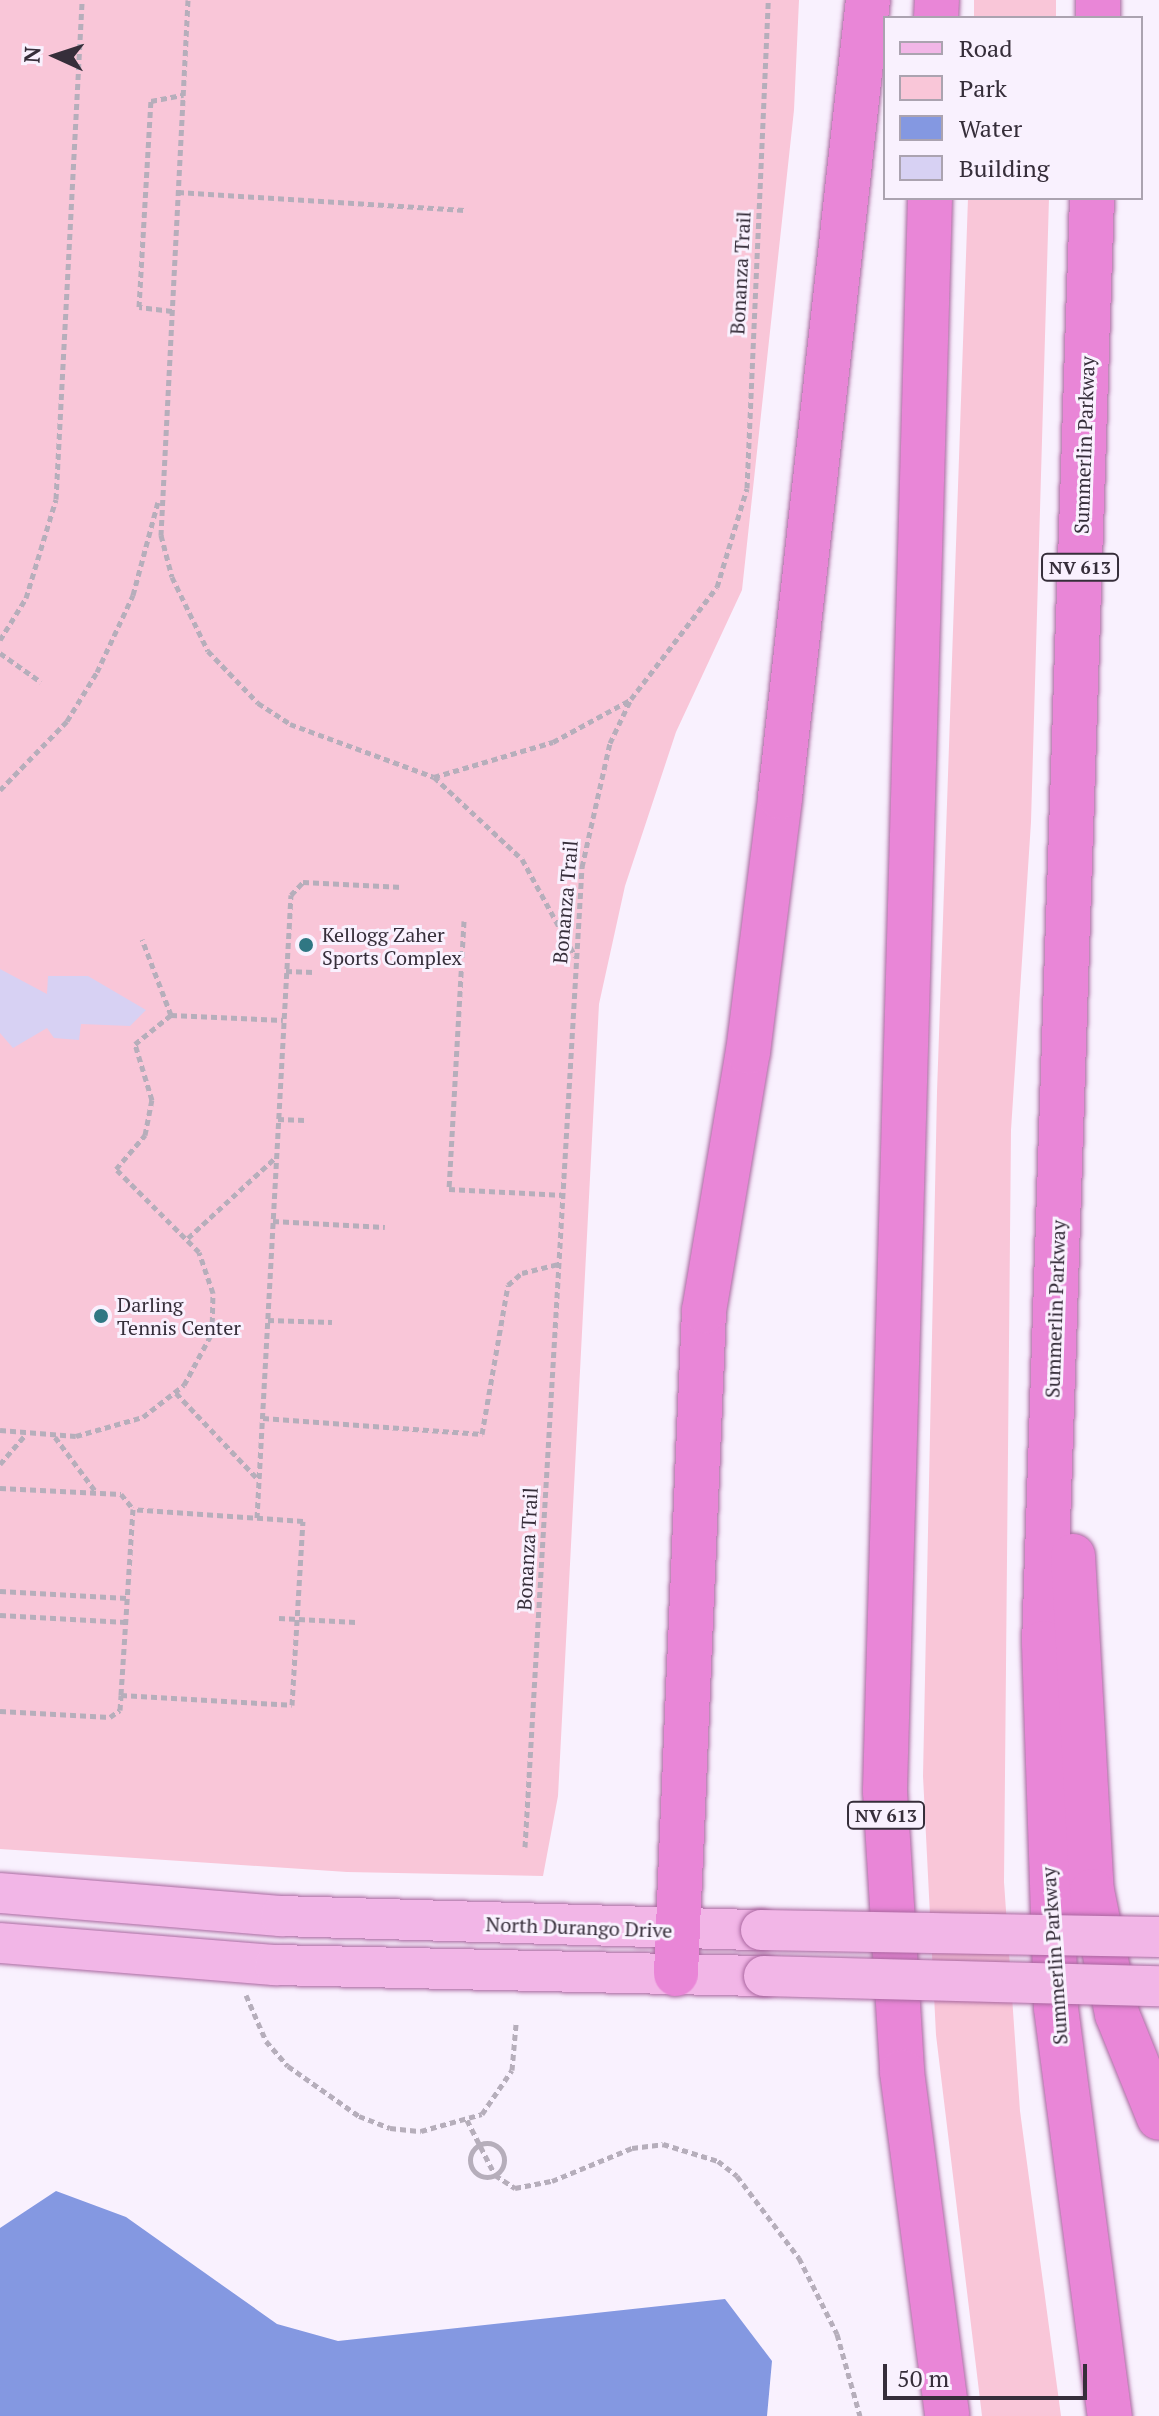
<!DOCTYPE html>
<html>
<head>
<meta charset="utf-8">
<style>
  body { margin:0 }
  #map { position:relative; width:1159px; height:2416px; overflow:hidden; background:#f9f1fe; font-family:"PT Serif",serif }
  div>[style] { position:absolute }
  .green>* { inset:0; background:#f9c6d8; transform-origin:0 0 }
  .water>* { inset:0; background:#8498e1 }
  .building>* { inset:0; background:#d7d1f3 }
  .path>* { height:5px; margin-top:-2.5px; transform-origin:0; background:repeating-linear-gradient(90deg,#b6aebb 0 6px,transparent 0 10px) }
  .path>.ring { margin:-2.5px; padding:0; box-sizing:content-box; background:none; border:5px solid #b6aebb; border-radius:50% }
  .roads { filter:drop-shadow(0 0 2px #aa67a0) drop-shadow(0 0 2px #aa67a0) }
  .major>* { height:40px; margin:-20px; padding:0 20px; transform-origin:20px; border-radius:20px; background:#f2b6e7 }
  .highway>* { height:44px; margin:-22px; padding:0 22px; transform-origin:22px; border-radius:22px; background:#e986d7 }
  .bridges { filter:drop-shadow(0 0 2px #aa67a0) drop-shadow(0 0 2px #aa67a0) }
  .major-bridge>* { height:40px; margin:-20px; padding:0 20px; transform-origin:20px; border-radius:20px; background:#f2b6e7 }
  .dots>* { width:22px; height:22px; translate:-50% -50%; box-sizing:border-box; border:4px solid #f9f1fe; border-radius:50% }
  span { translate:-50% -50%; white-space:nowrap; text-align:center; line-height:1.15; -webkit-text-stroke:6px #f9f1fe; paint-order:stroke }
  .shield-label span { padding:2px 6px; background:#f9f1fe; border:2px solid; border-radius:6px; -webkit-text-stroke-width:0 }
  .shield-label { font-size:18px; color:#362e3a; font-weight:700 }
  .street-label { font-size:20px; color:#362e3a }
  .poi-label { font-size:20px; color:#362e3a }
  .left { translate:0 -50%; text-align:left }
  .legend { position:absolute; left:883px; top:16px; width:260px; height:184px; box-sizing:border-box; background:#f9f1fe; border:2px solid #aba3b0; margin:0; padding:10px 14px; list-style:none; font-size:24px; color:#362e3a }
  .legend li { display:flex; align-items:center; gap:16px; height:40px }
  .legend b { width:40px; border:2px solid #aba3b0 }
  .north { position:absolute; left:16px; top:16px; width:80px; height:80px; -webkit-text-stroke:6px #f9f1fe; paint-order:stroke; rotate:273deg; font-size:22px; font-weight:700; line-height:32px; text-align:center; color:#362e3a }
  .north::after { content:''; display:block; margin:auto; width:28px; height:36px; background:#362e3a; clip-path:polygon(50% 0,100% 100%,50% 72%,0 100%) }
  .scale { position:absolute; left:883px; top:2364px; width:204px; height:36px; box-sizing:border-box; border:4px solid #362e3a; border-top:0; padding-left:10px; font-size:24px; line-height:28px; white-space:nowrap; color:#362e3a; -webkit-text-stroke:6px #f9f1fe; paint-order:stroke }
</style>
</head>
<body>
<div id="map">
  <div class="green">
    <div style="clip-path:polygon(0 0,799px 0,794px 110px,742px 590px,676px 732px,625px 886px,599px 1004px,558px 1796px,543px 1876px,347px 1872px,0 1849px)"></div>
    <div style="left:974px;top:0;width:82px;height:18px"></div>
    <div style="clip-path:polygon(968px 198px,1049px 198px,1031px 822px,1011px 1130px,1004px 1882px,1020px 2111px,1061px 2416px,982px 2416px,936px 2035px,923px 1776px,937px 1092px)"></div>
  </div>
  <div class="water">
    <div style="clip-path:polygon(56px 2191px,126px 2217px,277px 2324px,338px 2341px,725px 2299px,772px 2361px,767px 2416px,0 2416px,0 2228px)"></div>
  </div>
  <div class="building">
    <div style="clip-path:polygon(0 969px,47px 994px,48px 976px,88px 976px,146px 1010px,130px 1026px,81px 1024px,79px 1040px,54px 1038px,47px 1028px,13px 1048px,0 1033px)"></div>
  </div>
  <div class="path">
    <div style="left:188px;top:0;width:536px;rotate:92.89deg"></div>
    <div style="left:161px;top:535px;width:43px;rotate:75.3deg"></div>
    <div style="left:172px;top:577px;width:82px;rotate:64.1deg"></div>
    <div style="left:208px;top:651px;width:72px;rotate:46.1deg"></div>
    <div style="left:258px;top:703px;width:38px;rotate:33deg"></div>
    <div style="left:290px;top:724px;width:153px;rotate:20.2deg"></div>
    <div style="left:434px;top:777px;width:124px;rotate:-16.4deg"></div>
    <div style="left:553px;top:742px;width:88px;rotate:-28.6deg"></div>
    <div style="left:178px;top:192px;width:287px;rotate:3.6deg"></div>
    <div style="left:172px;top:311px;width:33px;rotate:-173deg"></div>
    <div style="left:139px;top:307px;width:206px;rotate:-86.7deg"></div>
    <div style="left:151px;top:101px;width:33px;rotate:-11deg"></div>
    <div style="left:0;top:640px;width:49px;rotate:-58.2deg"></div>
    <div style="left:26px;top:598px;width:103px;rotate:-73.1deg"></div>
    <div style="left:56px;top:499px;width:500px;rotate:-87deg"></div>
    <div style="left:0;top:653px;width:50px;rotate:35.3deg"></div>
    <div style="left:434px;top:777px;width:120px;rotate:43deg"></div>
    <div style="left:522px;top:859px;width:111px;rotate:61.3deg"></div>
    <div style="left:0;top:790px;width:96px;rotate:-45.8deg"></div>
    <div style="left:67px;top:721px;width:57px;rotate:-58.5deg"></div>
    <div style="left:97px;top:672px;width:85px;rotate:-64.9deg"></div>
    <div style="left:133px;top:595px;width:96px;rotate:-75deg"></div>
    <div style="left:464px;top:921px;width:268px;rotate:93.2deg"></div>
    <div style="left:449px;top:1189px;width:114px;rotate:3deg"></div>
    <div style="left:286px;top:971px;width:28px;rotate:2deg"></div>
    <div style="left:171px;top:1015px;width:112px;rotate:2.6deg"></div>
    <div style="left:278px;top:1119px;width:27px;rotate:2deg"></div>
    <div style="left:273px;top:1221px;width:112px;rotate:3.1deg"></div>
    <div style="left:188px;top:1238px;width:120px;rotate:-42.6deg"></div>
    <div style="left:268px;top:1320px;width:64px;rotate:1.8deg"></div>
    <div style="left:176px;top:1393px;width:119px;rotate:46.4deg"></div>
    <div style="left:263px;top:1418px;width:220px;rotate:4.2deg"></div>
    <div style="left:482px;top:1434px;width:151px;rotate:-80.1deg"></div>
    <div style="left:508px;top:1285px;width:18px;rotate:-41deg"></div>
    <div style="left:522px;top:1273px;width:38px;rotate:-14deg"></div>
    <div style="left:0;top:1430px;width:76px;rotate:4.5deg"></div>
    <div style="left:76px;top:1436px;width:70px;rotate:-15.8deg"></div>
    <div style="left:143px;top:1417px;width:52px;rotate:-38deg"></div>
    <div style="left:184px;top:1385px;width:59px;rotate:-61.7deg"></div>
    <div style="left:212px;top:1333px;width:40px;rotate:-88.6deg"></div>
    <div style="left:213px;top:1293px;width:43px;rotate:-108.9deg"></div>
    <div style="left:199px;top:1252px;width:117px;rotate:-135deg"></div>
    <div style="left:116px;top:1169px;width:45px;rotate:-49.5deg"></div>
    <div style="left:145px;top:1135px;width:36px;rotate:-79deg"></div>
    <div style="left:152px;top:1100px;width:59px;rotate:-106.9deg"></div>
    <div style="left:135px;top:1044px;width:46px;rotate:-38.9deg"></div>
    <div style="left:171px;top:1015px;width:81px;rotate:-110.9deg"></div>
    <div style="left:55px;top:1437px;width:69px;rotate:53.3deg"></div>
    <div style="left:0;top:1464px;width:38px;rotate:-49deg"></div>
    <div style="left:0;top:1488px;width:121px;rotate:2.8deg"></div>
    <div style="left:121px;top:1494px;width:19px;rotate:51deg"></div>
    <div style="left:133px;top:1509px;width:186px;rotate:93.7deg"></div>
    <div style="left:121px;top:1695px;width:171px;rotate:3.3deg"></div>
    <div style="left:292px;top:1705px;width:184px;rotate:-86.6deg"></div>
    <div style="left:303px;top:1521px;width:170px;rotate:-176deg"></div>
    <div style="left:257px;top:1518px;width:624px;rotate:-86.88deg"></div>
    <div style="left:291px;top:895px;width:18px;rotate:-47deg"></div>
    <div style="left:303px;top:882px;width:100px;rotate:2.9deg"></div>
    <div style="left:0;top:1591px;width:127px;rotate:3.2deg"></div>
    <div style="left:0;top:1615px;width:126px;rotate:3.2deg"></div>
    <div style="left:279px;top:1618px;width:77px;rotate:3deg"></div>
    <div style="left:0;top:1711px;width:110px;rotate:3.1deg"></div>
    <div style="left:110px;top:1717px;width:12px;rotate:-35deg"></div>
    <div style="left:120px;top:1710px;width:15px;rotate:-86deg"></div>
    <div style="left:525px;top:1847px;width:982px;rotate:-86.67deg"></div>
    <div style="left:582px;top:867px;width:127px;rotate:-77.3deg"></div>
    <div style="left:610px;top:743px;width:49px;rotate:-64.5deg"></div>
    <div style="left:631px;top:699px;width:141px;rotate:-52.5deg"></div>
    <div style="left:717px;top:587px;width:103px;rotate:-73.1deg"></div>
    <div style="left:747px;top:488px;width:488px;rotate:-87.5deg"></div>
    <div style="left:246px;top:1995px;width:50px;rotate:66.5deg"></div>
    <div style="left:266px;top:2041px;width:33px;rotate:49deg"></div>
    <div style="left:288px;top:2066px;width:87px;rotate:35.2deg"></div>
    <div style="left:359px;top:2116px;width:33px;rotate:21deg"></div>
    <div style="left:390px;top:2128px;width:31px;rotate:6deg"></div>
    <div style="left:421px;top:2131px;width:63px;rotate:-15.6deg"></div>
    <div style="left:482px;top:2114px;width:53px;rotate:-55.7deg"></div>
    <div style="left:512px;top:2070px;width:46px;rotate:-85deg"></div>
    <div style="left:467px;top:2120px;width:62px;rotate:63deg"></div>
    <div style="left:495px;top:2175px;width:24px;rotate:33deg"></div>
    <div style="left:515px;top:2188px;width:38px;rotate:-11deg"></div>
    <div style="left:552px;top:2181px;width:87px;rotate:-22.4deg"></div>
    <div style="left:632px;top:2148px;width:31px;rotate:-7deg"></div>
    <div style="left:663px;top:2144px;width:58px;rotate:17.2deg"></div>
    <div style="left:718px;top:2161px;width:24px;rotate:38deg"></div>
    <div style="left:737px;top:2176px;width:103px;rotate:52.9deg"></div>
    <div style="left:799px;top:2258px;width:85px;rotate:63.4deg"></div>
    <div style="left:837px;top:2334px;width:85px;rotate:74.3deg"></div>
    <div class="ring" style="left:470px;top:2143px;width:29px;height:29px"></div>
  </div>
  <div class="roads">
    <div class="major">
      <div style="left:0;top:1893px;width:282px;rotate:4.7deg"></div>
      <div style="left:281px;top:1916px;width:480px;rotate:1.7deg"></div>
      <div style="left:0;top:1943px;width:276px;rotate:4.6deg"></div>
      <div style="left:275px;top:1965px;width:489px;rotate:1.3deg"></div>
    </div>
    <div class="highway">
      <div style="left:936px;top:18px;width:18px;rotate:-87deg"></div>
      <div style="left:1098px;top:18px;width:18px;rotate:-90deg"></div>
      <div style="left:930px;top:198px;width:1594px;rotate:91.62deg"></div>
      <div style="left:885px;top:1791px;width:282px;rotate:86.5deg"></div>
      <div style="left:902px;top:2072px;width:347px;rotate:82.5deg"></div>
      <div style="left:1092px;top:198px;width:1446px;rotate:91.9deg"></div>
      <div style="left:1044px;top:1643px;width:365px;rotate:88.1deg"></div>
      <div style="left:1056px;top:2008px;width:412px;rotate:82.5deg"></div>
      <div style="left:1073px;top:1556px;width:336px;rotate:86.8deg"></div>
      <div style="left:1092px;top:1891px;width:126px;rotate:78.5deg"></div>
      <div style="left:1117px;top:2014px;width:112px;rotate:68deg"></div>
      <div style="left:676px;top:1974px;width:664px;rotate:-87.58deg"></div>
      <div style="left:704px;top:1311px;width:263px;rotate:-80.4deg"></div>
      <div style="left:748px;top:1052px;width:257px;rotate:-82.8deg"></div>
      <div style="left:780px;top:797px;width:802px;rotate:-83.7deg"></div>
    </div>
  </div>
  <div class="bridges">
    <div class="major-bridge">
      <div style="left:761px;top:1930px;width:398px;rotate:1deg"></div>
      <div style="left:764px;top:1976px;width:395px;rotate:1.5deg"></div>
    </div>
  </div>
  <div class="dots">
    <div style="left:306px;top:945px;background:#307783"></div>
    <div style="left:101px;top:1316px;background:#307783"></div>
  </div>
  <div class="shield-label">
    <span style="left:1080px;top:567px">NV 613</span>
    <span style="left:886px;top:1815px">NV 613</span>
  </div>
  <div class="street-label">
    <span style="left:740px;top:273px;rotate:-87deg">Bonanza Trail</span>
    <span style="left:1084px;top:445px;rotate:-88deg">Summerlin Parkway</span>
    <span style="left:565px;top:902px;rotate:-85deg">Bonanza Trail</span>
    <span style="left:1055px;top:1309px;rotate:-88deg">Summerlin Parkway</span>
    <span style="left:527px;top:1549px;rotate:-87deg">Bonanza Trail</span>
    <span style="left:579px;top:1927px;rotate:2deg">North Durango Drive</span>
    <span style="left:1054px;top:1956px;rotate:-94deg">Summerlin Parkway</span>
  </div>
  <div class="poi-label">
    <span class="left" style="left:322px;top:946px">Kellogg Zaher<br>Sports Complex</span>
    <span class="left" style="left:117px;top:1316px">Darling<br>Tennis Center</span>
  </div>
  <ul class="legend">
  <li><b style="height:10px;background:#f2b6e7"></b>Road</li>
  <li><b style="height:22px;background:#f9c6d8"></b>Park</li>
  <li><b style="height:22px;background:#8498e1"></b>Water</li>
  <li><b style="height:22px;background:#d7d1f3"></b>Building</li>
  </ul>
  <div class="north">N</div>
  <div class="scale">50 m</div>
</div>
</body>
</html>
